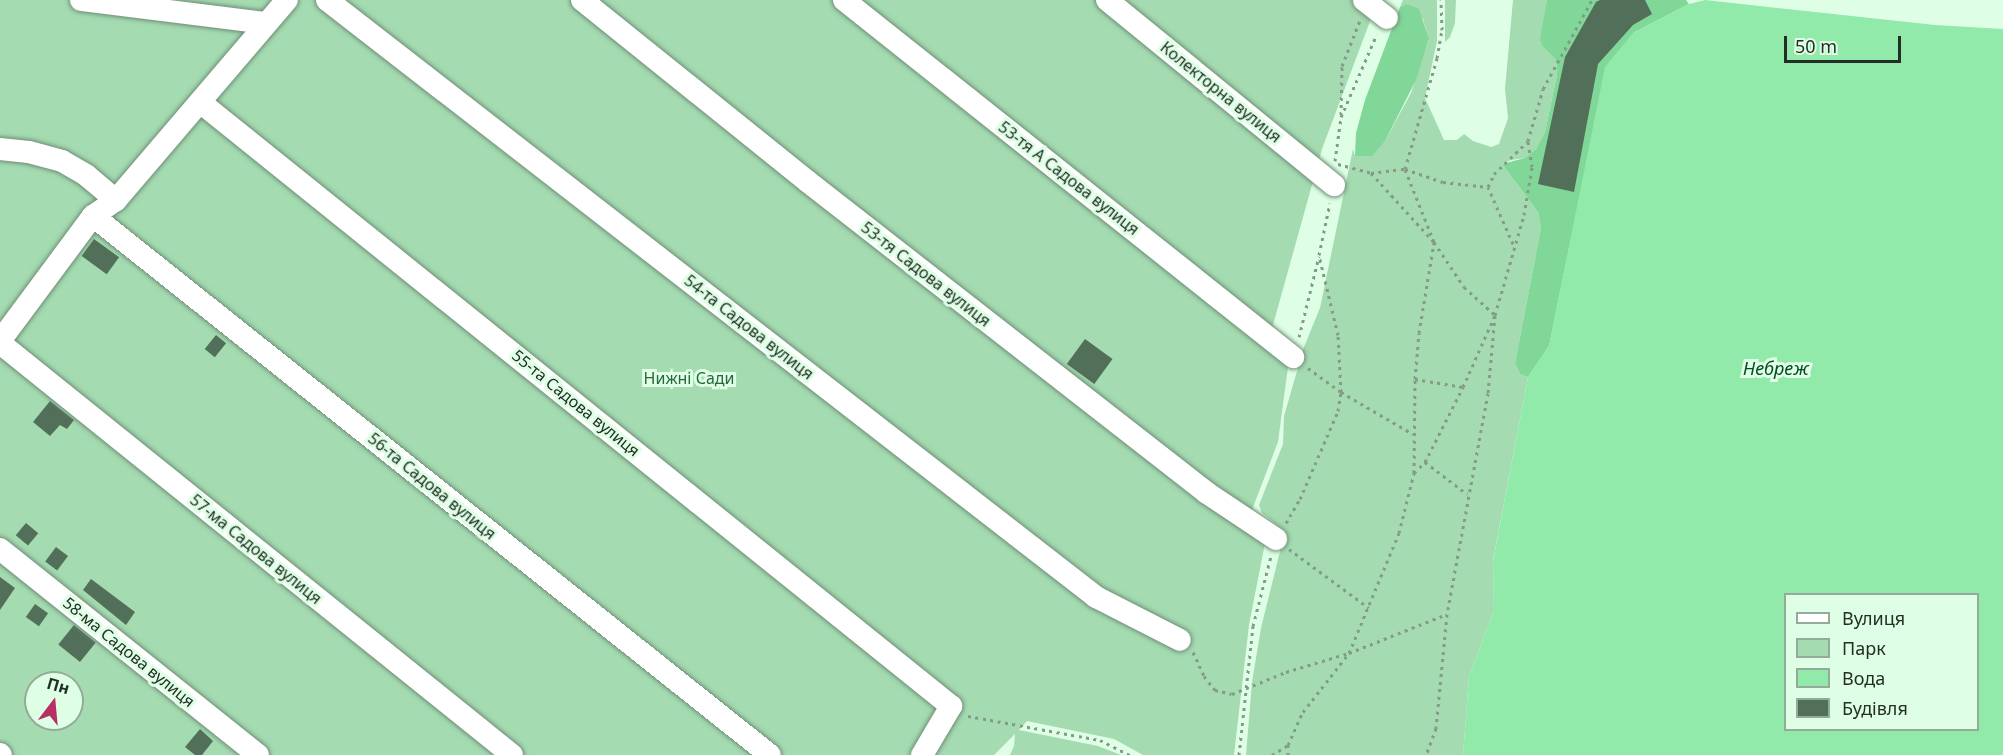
<!DOCTYPE html>
<html>
<head>
<meta charset="utf-8">
<style>
  body { margin:0 }
  #map { position:relative; width:2003px; height:755px; overflow:hidden; background:#deffe5; font-family:"Noto Sans",sans-serif }
  div>[style] { position:absolute }
  .green>* { inset:0; background:#a4dbb1 }
  .forest>* { inset:0; background:#80d798 }
  .water>* { inset:0; background:#92eaaa }
  .building>* { inset:0; background:#526f59; transform-origin:0 0 }
  .path>* { height:3px; margin-top:-1.5px; transform-origin:0; background:repeating-linear-gradient(90deg,#849b89 0 3px,transparent 0 7.5px) }
  .roads { filter:drop-shadow(0 0 2px #6f8d76) drop-shadow(0 0 2px #6f8d76) }
  .minor>* { height:22px; margin:-11px; padding:0 11px; transform-origin:11px; border-radius:11px; background:#fff }
  span { translate:-50% -50%; white-space:nowrap; text-align:center; line-height:1.15; -webkit-text-stroke:6px #deffe5; paint-order:stroke }
  .street-label { font-size:16px; color:#232f26 }
  .park-label { font-size:16px; color:#29663d }
  .water-label { font-size:18px; color:#084c25; font-style:italic }
  .legend { position:absolute; left:1784px; top:593px; width:195px; height:138px; box-sizing:border-box; background:#deffe5; border:2px solid #93ac99; margin:0; padding:8px 10px; list-style:none; font-size:18px; color:#232f26 }
  .legend li { display:flex; align-items:center; gap:12px; height:30px }
  .legend b { width:30px; border:2px solid #93ac99 }
  .north { position:absolute; left:24px; top:671px; width:60px; height:60px; box-sizing:border-box; background:#deffe5; border:2px solid #93ac99; border-radius:50%; rotate:16deg; font-size:16px; font-weight:700; line-height:24px; text-align:center; color:#232f26 }
  .north::after { content:''; display:block; margin:auto; width:21px; height:27px; background:#b92e65; clip-path:polygon(50% 0,100% 100%,50% 72%,0 100%) }
  .scale { position:absolute; left:1784px; top:36px; width:117px; height:27px; box-sizing:border-box; border:3px solid #232f26; border-top:0; padding-left:8px; font-size:18px; line-height:21px; white-space:nowrap; color:#232f26; -webkit-text-stroke:4px #deffe5; paint-order:stroke }
</style>
</head>
<body>
<div id="map">
  <div class="green">
    <div style="clip-path:polygon(evenodd,0 0,1378px 0,1322px 149px,1273px 325px,1288px 367px,1278px 442px,1250px 515px,1266px 538px,1249px 625px,1234px 755px,1143px 755px,1114px 739px,1027px 721px,1019px 730px,1098px 746px,1121px 755px,1010px 755px,1014px 746px,1015px 734px,994px 755px,0 755px,0 0,36px 683px,72px 683px,72px 719px,36px 719px,36px 683px)"></div>
    <div style="clip-path:polygon(1403px 0,1437px 0,1437px 41px,1425px 98px,1444px 140px,1457px 140px,1464px 134px,1473px 141px,1491px 147px,1499px 144px,1508px 118px,1505px 89px,1513px 0,1547px 0,1543px 47px,1556px 60px,1557px 75px,1545px 132px,1536px 149px,1525px 158px,1511px 160px,1502px 164px,1538px 212px,1541px 228px,1515px 363px,1520px 374px,1528px 377px,1493px 560px,1494px 611px,1469px 676px,1463px 755px,1246px 755px,1252px 682px,1261px 628px,1285px 531px,1262px 513px,1259px 505px,1283px 444px,1284px 416px,1304px 347px,1320px 308px,1353px 149px,1355px 156px,1385px 141px,1411px 93px,1429px 40px,1423px 19px,1406px 4px,1400px 7px)"></div>
    <div style="clip-path:polygon(1445px 0,1456px 0,1455px 23px,1450px 37px,1445px 42px)"></div>
  </div>
  <div class="forest">
    <div style="clip-path:polygon(1547px 0,1686px 0,1689px 4px,1633px 33px,1575px 219px,1549px 346px,1528px 377px,1520px 374px,1515px 363px,1541px 228px,1538px 212px,1502px 164px,1525px 158px,1536px 149px,1545px 132px,1557px 75px,1556px 60px,1543px 47px,1540px 39px)"></div>
    <div style="clip-path:polygon(1406px 4px,1419px 9px,1429px 39px,1416px 80px,1385px 141px,1372px 156px,1355px 156px,1356px 133px,1365px 100px,1400px 7px)"></div>
  </div>
  <div class="water">
    <div style="clip-path:polygon(evenodd,1705px 0,1935px 25px,2003px 29px,2003px 755px,1463px 755px,1469px 676px,1494px 611px,1493px 561px,1528px 377px,1549px 346px,1605px 67px,1633px 33px,1689px 4px,1705px 0,1786px 594px,1978px 594px,1978px 730px,1786px 730px,1786px 594px)"></div>
  </div>
  <div class="building">
    <div style="clip-path:polygon(1600px 0,1645px 0,1652px 14px,1633px 25px,1598px 64px,1574px 192px,1538px 184px,1565px 57px,1596px 2px)"></div>
    <div style="left:94px;top:239px;width:31px;height:21px;rotate:36deg"></div>
    <div style="left:216px;top:335px;width:13px;height:18px;rotate:39deg"></div>
    <div style="left:1085px;top:339px;width:34px;height:31px;rotate:36deg"></div>
    <div style="clip-path:polygon(50px 401px,74px 420px,67px 429px,60px 425px,50px 436px,33px 422px)"></div>
    <div style="left:26px;top:523px;width:16px;height:16px;rotate:40deg"></div>
    <div style="left:56px;top:547px;width:15px;height:18px;rotate:37deg"></div>
    <div style="clip-path:polygon(0 577px,15px 588px,0 610px)"></div>
    <div style="clip-path:polygon(91px 579px,135px 612px,126px 625px,83px 590px)"></div>
    <div style="left:35px;top:604px;width:16px;height:16px;rotate:35deg"></div>
    <div style="left:74px;top:625px;width:28px;height:25px;rotate:39deg"></div>
    <div style="clip-path:polygon(200px 729px,213px 741px,202px 755px,195px 755px,185px 747px)"></div>
  </div>
  <div class="path">
    <div style="left:1341px;top:115px;width:49px;rotate:-88.8deg"></div>
    <div style="left:1342px;top:66px;width:49px;rotate:-68.6deg"></div>
    <div style="left:1335px;top:161px;width:44px;rotate:-82.2deg"></div>
    <div style="left:1341px;top:117px;width:90px;rotate:-66.6deg"></div>
    <div style="left:1338px;top:164px;width:34px;rotate:15deg"></div>
    <div style="left:1371px;top:173px;width:34px;rotate:-7deg"></div>
    <div style="left:1405px;top:169px;width:40px;rotate:18.9deg"></div>
    <div style="left:1443px;top:182px;width:45px;rotate:6.3deg"></div>
    <div style="left:1371px;top:173px;width:93px;rotate:47.6deg"></div>
    <div style="left:1434px;top:242px;width:54px;rotate:56.3deg"></div>
    <div style="left:1464px;top:287px;width:42px;rotate:42.1deg"></div>
    <div style="left:1495px;top:315px;width:78px;rotate:95.1deg"></div>
    <div style="left:1488px;top:393px;width:225px;rotate:100.5deg"></div>
    <div style="left:1447px;top:614px;width:115px;rotate:95.5deg"></div>
    <div style="left:1436px;top:728px;width:29px;rotate:110deg"></div>
    <div style="left:1513px;top:244px;width:62px;rotate:-113.7deg"></div>
    <div style="left:1488px;top:187px;width:14px;rotate:-65deg"></div>
    <div style="left:1494px;top:174px;width:47px;rotate:-44.1deg"></div>
    <div style="left:1299px;top:337px;width:83px;rotate:-76.1deg"></div>
    <div style="left:1308px;top:368px;width:41px;rotate:36deg"></div>
    <div style="left:1341px;top:392px;width:83px;rotate:30.3deg"></div>
    <div style="left:1415px;top:379px;width:49px;rotate:9.5deg"></div>
    <div style="left:1425px;top:462px;width:53px;rotate:37.3deg"></div>
    <div style="left:1414px;top:473px;width:16px;rotate:-45deg"></div>
    <div style="left:1425px;top:462px;width:84px;rotate:-63.1deg"></div>
    <div style="left:1463px;top:387px;width:79px;rotate:-66deg"></div>
    <div style="left:1495px;top:315px;width:104px;rotate:-73.8deg"></div>
    <div style="left:1524px;top:215px;width:49px;rotate:-80.5deg"></div>
    <div style="left:1532px;top:167px;width:26px;rotate:-99deg"></div>
    <div style="left:1528px;top:141px;width:54px;rotate:-73.9deg"></div>
    <div style="left:1543px;top:89px;width:102px;rotate:-61.2deg"></div>
    <div style="left:1286px;top:523px;width:28px;rotate:-60deg"></div>
    <div style="left:1300px;top:499px;width:96px;rotate:-66.6deg"></div>
    <div style="left:1338px;top:411px;width:19px;rotate:-81deg"></div>
    <div style="left:1341px;top:392px;width:57px;rotate:-93deg"></div>
    <div style="left:1338px;top:335px;width:82px;rotate:-103.4deg"></div>
    <div style="left:1319px;top:255px;width:53px;rotate:-78.1deg"></div>
    <div style="left:1289px;top:549px;width:99px;rotate:36.4deg"></div>
    <div style="left:1193px;top:652px;width:26px;rotate:65deg"></div>
    <div style="left:1204px;top:676px;width:18px;rotate:52deg"></div>
    <div style="left:1215px;top:690px;width:17px;rotate:13deg"></div>
    <div style="left:1232px;top:694px;width:58px;rotate:-22.2deg"></div>
    <div style="left:1286px;top:672px;width:66px;rotate:-16.8deg"></div>
    <div style="left:1349px;top:653px;width:105px;rotate:-21.7deg"></div>
    <div style="left:968px;top:716px;width:134px;rotate:10.3deg"></div>
    <div style="left:1100px;top:740px;width:34px;rotate:27deg"></div>
    <div style="left:1288px;top:745px;width:10px;rotate:90deg"></div>
    <div style="left:1239px;top:755px;width:130px;rotate:-83.8deg"></div>
    <div style="left:1253px;top:626px;width:72px;rotate:-75.6deg"></div>
    <div style="left:1272px;top:755px;width:19px;rotate:-32deg"></div>
    <div style="left:1288px;top:745px;width:36px;rotate:-66deg"></div>
    <div style="left:1303px;top:712px;width:75px;rotate:-52.1deg"></div>
    <div style="left:1349px;top:653px;width:130px;rotate:-67.4deg"></div>
    <div style="left:1399px;top:533px;width:62px;rotate:-76deg"></div>
    <div style="left:1414px;top:473px;width:94px;rotate:-89.4deg"></div>
    <div style="left:1415px;top:379px;width:46px;rotate:-85deg"></div>
    <div style="left:1419px;top:333px;width:92px;rotate:-80.6deg"></div>
    <div style="left:1434px;top:242px;width:79px;rotate:-111.7deg"></div>
    <div style="left:1405px;top:169px;width:116px;rotate:-73.9deg"></div>
    <div style="left:1437px;top:58px;width:28px;rotate:-80deg"></div>
    <div style="left:1442px;top:30px;width:30px;rotate:-92deg"></div>
  </div>
  <div class="roads">
    <div class="minor">
      <div style="left:81px;top:0;width:186px;rotate:7.1deg"></div>
      <div style="left:327px;top:0;width:974px;rotate:37.82deg"></div>
      <div style="left:1096px;top:597px;width:94px;rotate:27.1deg"></div>
      <div style="left:582px;top:0;width:289px;rotate:38.8deg"></div>
      <div style="left:807px;top:181px;width:507px;rotate:37.95deg"></div>
      <div style="left:1207px;top:493px;width:83px;rotate:33.7deg"></div>
      <div style="left:844px;top:0;width:574px;rotate:38.49deg"></div>
      <div style="left:1107px;top:0;width:293px;rotate:39.2deg"></div>
      <div style="left:1364px;top:0;width:29px;rotate:38deg"></div>
      <div style="left:200px;top:102px;width:964px;rotate:38.81deg"></div>
      <div style="left:951px;top:706px;width:57px;rotate:120.6deg"></div>
      <div style="left:0;top:149px;width:29px;rotate:6deg"></div>
      <div style="left:29px;top:152px;width:34px;rotate:15deg"></div>
      <div style="left:62px;top:161px;width:28px;rotate:30deg"></div>
      <div style="left:86px;top:175px;width:39px;rotate:40deg"></div>
      <div style="left:93px;top:216px;width:865px;rotate:38.53deg"></div>
      <div style="left:0;top:341px;width:156px;rotate:-53.4deg"></div>
      <div style="left:93px;top:216px;width:28px;rotate:-35deg"></div>
      <div style="left:116px;top:200px;width:263px;rotate:-49.5deg"></div>
      <div style="left:0;top:343px;width:657px;rotate:38.82deg"></div>
      <div style="left:0;top:549px;width:330px;rotate:38.6deg"></div>
      <div style="left:0;top:754px;width:1px;rotate:45deg"></div>
    </div>
  </div>
  <div class="street-label">
    <span style="left:1221px;top:92px;rotate:39deg">Колекторна вулиця</span>
    <span style="left:1069px;top:178px;rotate:38deg">53-тя А Садова вулиця</span>
    <span style="left:926px;top:274px;rotate:38deg">53-тя Садова вулиця</span>
    <span style="left:749px;top:327px;rotate:38deg">54-та Садова вулиця</span>
    <span style="left:576px;top:403px;rotate:39deg">55-та Садова вулиця</span>
    <span style="left:432px;top:486px;rotate:39deg">56-та Садова вулиця</span>
    <span style="left:256px;top:549px;rotate:39deg">57-ма Садова вулиця</span>
    <span style="left:129px;top:652px;rotate:39deg">58-ма Садова вулиця</span>
  </div>
  <div class="park-label">
    <span style="left:689px;top:378px">Нижні Сади</span>
  </div>
  <div class="water-label">
    <span style="left:1776px;top:368px">Небреж</span>
  </div>
  <ul class="legend">
  <li><b style="height:8px;background:#fff"></b>Вулиця</li>
  <li><b style="height:16px;background:#a4dbb1"></b>Парк</li>
  <li><b style="height:16px;background:#92eaaa"></b>Вода</li>
  <li><b style="height:16px;background:#526f59"></b>Будівля</li>
  </ul>
  <div class="north">Пн</div>
  <div class="scale">50 m</div>
</div>
</body>
</html>
